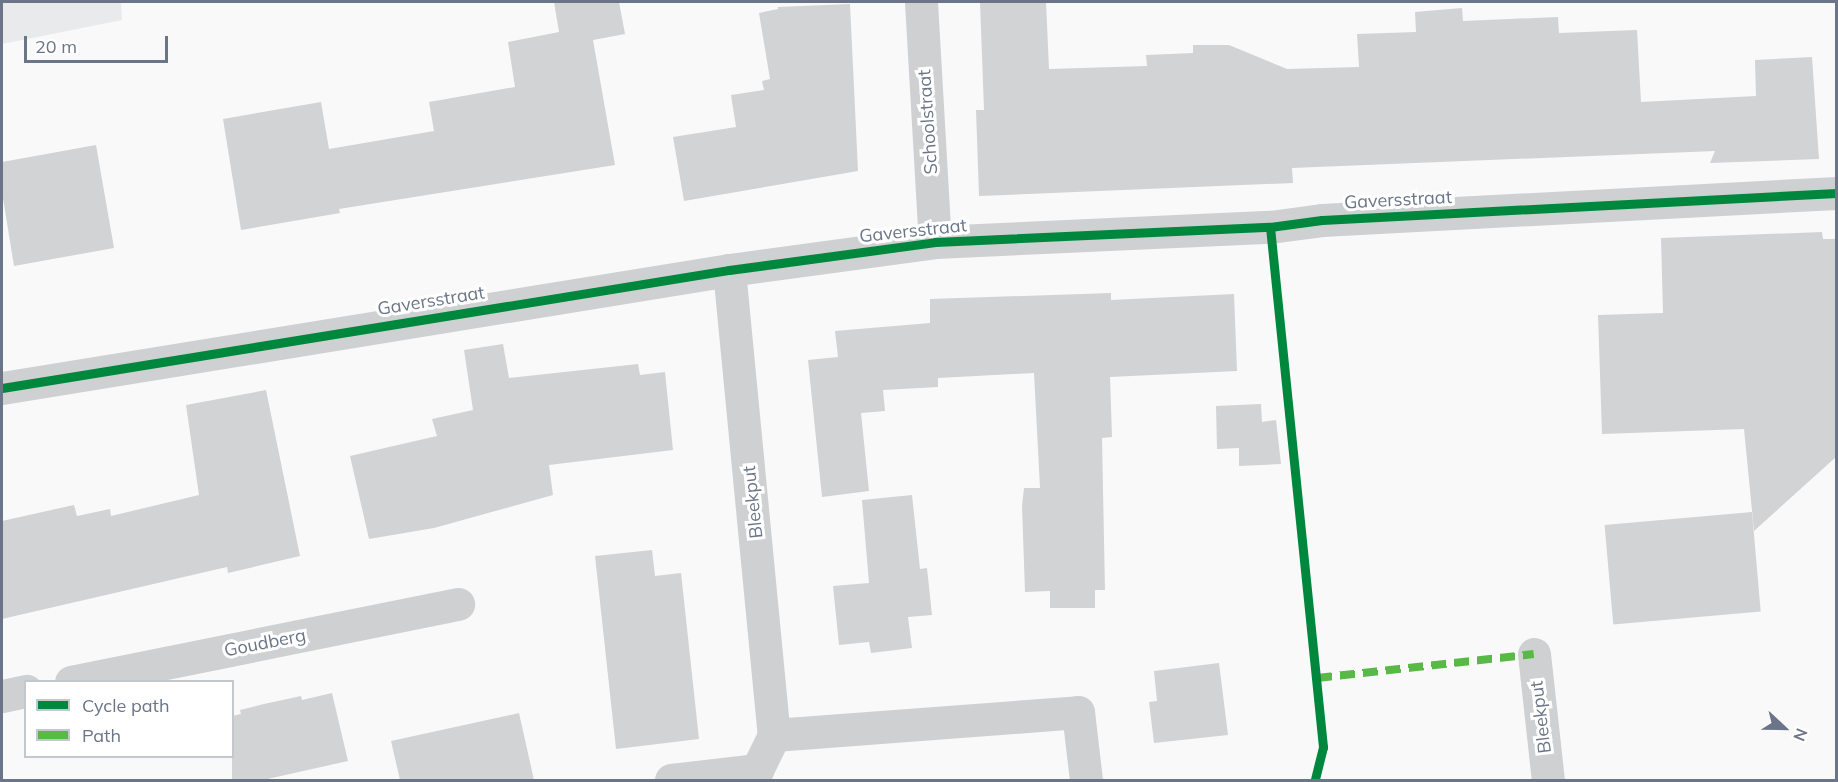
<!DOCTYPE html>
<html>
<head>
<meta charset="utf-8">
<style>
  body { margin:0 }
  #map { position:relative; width:1838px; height:782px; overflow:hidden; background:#f9f9f9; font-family:Mulish,sans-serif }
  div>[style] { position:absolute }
  .built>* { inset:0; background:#e9eaeb }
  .building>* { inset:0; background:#d2d3d5; transform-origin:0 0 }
  .minor>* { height:33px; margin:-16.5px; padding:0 16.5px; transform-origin:16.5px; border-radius:16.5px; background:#cfd0d2 }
  .quiet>* { height:8px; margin-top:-4px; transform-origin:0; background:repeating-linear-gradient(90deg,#58b947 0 15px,transparent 0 23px) }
  .cycleway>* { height:9px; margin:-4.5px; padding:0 4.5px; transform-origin:4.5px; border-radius:4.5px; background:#00873e }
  span { translate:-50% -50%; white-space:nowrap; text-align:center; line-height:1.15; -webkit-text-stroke:6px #fff; paint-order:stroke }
  .street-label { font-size:18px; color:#6a7587 }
  .frame { position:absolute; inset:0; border:3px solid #6a7587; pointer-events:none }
  .legend { position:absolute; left:24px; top:680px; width:210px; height:78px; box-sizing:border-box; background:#fff; border:2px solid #c3c8cf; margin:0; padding:8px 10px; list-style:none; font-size:18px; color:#6a7587 }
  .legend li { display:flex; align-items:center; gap:12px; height:30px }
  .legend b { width:30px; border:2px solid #c3c8cf }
  .north { position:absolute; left:1754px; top:698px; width:60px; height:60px; -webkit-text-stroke:4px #fff; paint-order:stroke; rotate:112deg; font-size:16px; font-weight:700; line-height:24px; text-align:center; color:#6a7587 }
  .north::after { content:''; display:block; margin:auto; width:21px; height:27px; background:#6a7587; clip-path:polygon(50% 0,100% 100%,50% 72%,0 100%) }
  .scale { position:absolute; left:24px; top:36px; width:144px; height:27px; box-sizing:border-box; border:3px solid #6a7587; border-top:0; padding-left:8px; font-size:18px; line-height:21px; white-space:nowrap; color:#6a7587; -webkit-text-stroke:4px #fff; paint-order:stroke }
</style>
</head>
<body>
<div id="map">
  <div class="built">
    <div style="clip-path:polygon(2px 2px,121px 2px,122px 20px,2px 44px)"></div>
  </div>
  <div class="building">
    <div style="clip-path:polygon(554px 2px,619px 2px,625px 34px,593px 40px,615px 165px,339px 209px,340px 213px,241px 230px,223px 119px,321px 102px,329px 149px,434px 131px,429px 102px,515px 87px,508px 42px,559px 32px)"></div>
    <div style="clip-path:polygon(980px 2px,1046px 2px,1049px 69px,1147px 66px,1146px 55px,1193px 53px,1193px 45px,1229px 45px,1287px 69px,1359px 67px,1357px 34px,1416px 32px,1415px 12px,1462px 8px,1463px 21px,1558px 17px,1559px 33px,1637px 30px,1641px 102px,1756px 96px,1755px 60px,1812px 57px,1819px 159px,1710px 163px,1715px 151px,1292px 168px,1293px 183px,979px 196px,976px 110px,984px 110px)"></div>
    <div style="clip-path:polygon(850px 4px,858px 171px,684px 201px,673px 137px,736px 127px,731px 95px,764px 90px,762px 81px,770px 79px,759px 13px,778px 9px,778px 7px)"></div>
    <div style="clip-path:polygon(96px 145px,114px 248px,14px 266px,2px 192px,2px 162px)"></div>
    <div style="clip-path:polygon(1822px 232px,1823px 239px,1836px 239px,1836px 457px,1754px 531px,1744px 429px,1602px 434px,1598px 315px,1663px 313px,1661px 238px)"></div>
    <div style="clip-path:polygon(1111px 293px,1111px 300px,1234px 294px,1237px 371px,1110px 377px,1112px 437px,1102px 438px,1105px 590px,1095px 590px,1095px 608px,1050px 608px,1050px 591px,1025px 592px,1022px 506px,1024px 488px,1040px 488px,1034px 373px,938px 378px,938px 387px,883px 390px,885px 411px,861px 413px,869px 491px,822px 497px,808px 360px,838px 357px,835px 331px,930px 323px,930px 299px)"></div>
    <div style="clip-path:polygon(503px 344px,509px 378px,638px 364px,640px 375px,665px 372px,673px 450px,549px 465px,553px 495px,434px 528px,369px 539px,350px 456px,437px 436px,432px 419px,473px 410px,464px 350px)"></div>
    <div style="clip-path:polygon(266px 390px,300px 556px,228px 573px,227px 567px,2px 619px,2px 521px,74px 505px,77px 516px,110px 509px,111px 516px,199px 495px,186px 405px)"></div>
    <div style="clip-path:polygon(1261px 404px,1262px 422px,1276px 420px,1281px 464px,1239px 466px,1239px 448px,1217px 449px,1216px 406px)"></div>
    <div style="clip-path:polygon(912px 495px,920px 569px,927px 568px,932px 615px,908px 617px,912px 648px,871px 653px,869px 642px,839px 645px,833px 586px,869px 583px,862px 500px)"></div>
    <div style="left:1752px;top:512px;width:100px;height:148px;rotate:85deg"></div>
    <div style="clip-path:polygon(652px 550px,655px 576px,681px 573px,699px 739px,616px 749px,595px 556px)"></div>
    <div style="clip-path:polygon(1219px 663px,1228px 735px,1154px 743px,1149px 702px,1157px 701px,1154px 671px)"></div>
    <div style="clip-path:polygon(332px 693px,348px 761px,263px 780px,232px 780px,232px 716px,241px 714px,240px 710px,264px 704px,301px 696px,302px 700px)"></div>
    <div style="clip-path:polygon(519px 713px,534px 780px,400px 780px,391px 741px)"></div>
  </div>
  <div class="minor">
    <div style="left:921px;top:2px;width:240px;rotate:86.7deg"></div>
    <div style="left:729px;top:270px;width:467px;rotate:84.5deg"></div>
    <div style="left:774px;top:735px;width:305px;rotate:-4.3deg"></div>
    <div style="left:1078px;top:712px;width:68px;rotate:83.3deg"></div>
    <div style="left:2px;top:388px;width:737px;rotate:-9.22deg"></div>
    <div style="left:729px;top:270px;width:208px;rotate:-7.7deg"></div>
    <div style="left:935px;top:242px;width:335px;rotate:-2.6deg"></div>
    <div style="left:1270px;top:227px;width:52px;rotate:-7.7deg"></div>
    <div style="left:1322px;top:220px;width:515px;rotate:-3.01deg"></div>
    <div style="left:1534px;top:654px;width:127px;rotate:83.7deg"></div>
    <div style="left:71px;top:682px;width:395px;rotate:-11.4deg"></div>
    <div style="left:2px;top:696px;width:25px;rotate:-12deg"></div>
    <div style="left:671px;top:780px;width:87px;rotate:-6.6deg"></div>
    <div style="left:757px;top:770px;width:39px;rotate:-64deg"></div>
  </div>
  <div class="quiet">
    <div style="left:1317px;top:678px;width:218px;rotate:-6.3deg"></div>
  </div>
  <div class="cycleway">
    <div style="left:1270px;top:227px;width:523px;rotate:84.18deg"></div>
    <div style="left:1323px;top:747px;width:34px;rotate:104deg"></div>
    <div style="left:2px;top:388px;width:737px;rotate:-9.22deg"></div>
    <div style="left:729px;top:270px;width:208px;rotate:-7.7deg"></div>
    <div style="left:935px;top:242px;width:335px;rotate:-2.6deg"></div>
    <div style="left:1270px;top:227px;width:52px;rotate:-7.7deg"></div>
    <div style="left:1322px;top:220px;width:515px;rotate:-3.01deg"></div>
  </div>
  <div class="street-label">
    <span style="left:928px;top:122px;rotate:-94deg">Schoolstraat</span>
    <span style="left:1398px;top:200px;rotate:-3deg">Gaversstraat</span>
    <span style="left:913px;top:231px;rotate:-6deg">Gaversstraat</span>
    <span style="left:431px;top:301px;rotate:-9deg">Gaversstraat</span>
    <span style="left:753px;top:502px;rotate:-96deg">Bleekput</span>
    <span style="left:265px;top:643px;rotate:-11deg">Goudberg</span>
    <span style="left:1541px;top:717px;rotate:-97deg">Bleekput</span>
  </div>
  <div class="frame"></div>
  <ul class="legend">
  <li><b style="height:8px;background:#00873e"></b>Cycle path</li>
  <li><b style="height:8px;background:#58b947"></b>Path</li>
  </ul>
  <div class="north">N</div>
  <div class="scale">20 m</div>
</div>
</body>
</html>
